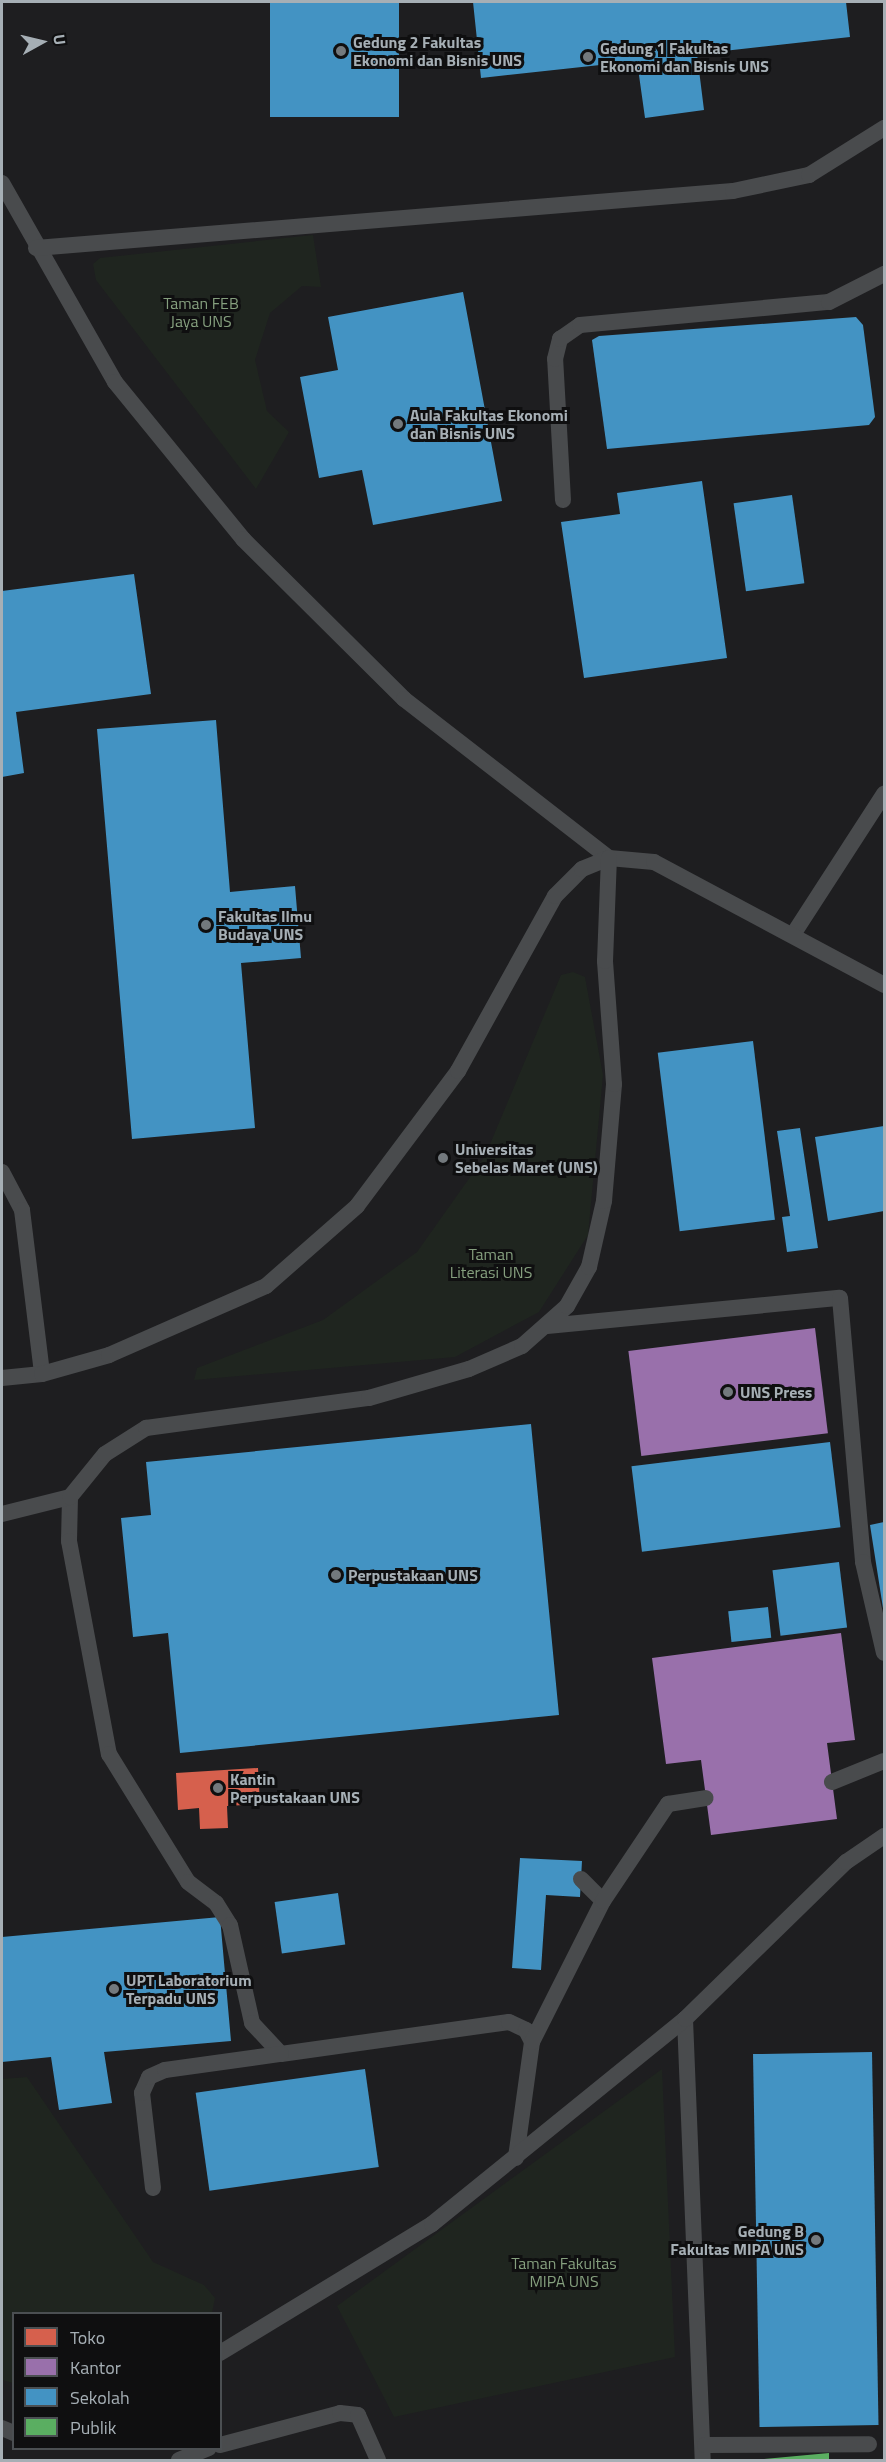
<!DOCTYPE html>
<html>
<head>
<meta charset="utf-8">
<style>
  body { margin:0 }
  #map { position:relative; width:886px; height:2462px; overflow:hidden; background:#141415; font-family:"Titillium Web",sans-serif }
  div>[style] { position:absolute }
  .built>* { inset:0; background:#1e1e20 }
  .green>* { inset:0; background:#1f251f }
  .shops>* { inset:0; background:#d6604d }
  .offices>* { inset:0; background:#9970ab; transform-origin:0 0 }
  .schools>* { inset:0; background:#4393c3; transform-origin:0 0 }
  .public>* { inset:0; background:#5aae61 }
  .lane>* { height:16px; margin:-8px; padding:0 8px; transform-origin:8px; border-radius:8px; background:#494b4d }
  .dots>* { width:16px; height:16px; translate:-50% -50%; box-sizing:border-box; border:3px solid #0f0f10; border-radius:50% }
  span { translate:-50% -50%; white-space:nowrap; text-align:center; line-height:1.15; -webkit-text-stroke:6px #0f0f10; paint-order:stroke }
  .poi-label { font-size:16px; color:#a6afb5; font-weight:700 }
  .left { translate:0 -50%; text-align:left }
  .right { translate:-100% -50%; text-align:right }
  .park-label { font-size:16px; color:#859f7e }
  .frame { position:absolute; inset:0; border:3px solid #a6afb5; pointer-events:none }
  .legend { position:absolute; left:12px; top:2312px; width:210px; height:138px; box-sizing:border-box; background:#0f0f10; border:2px solid #4b4f52; margin:0; padding:8px 10px; list-style:none; font-size:18px; color:#a6afb5 }
  .legend li { display:flex; align-items:center; gap:12px; height:30px }
  .legend b { width:30px; border:2px solid #4b4f52 }
  .north { position:absolute; left:12px; top:12px; width:60px; height:60px; -webkit-text-stroke:4px #0f0f10; paint-order:stroke; rotate:82deg; font-size:16px; font-weight:700; line-height:24px; text-align:center; color:#a6afb5 }
  .north::after { content:''; display:block; margin:auto; width:21px; height:27px; background:#a6afb5; clip-path:polygon(50% 0,100% 100%,50% 72%,0 100%) }
</style>
</head>
<body>
<div id="map">
  <div class="built">
    <div style="clip-path:polygon(evenodd,2px 2px,884px 2px,884px 2460px,2px 2460px,2px 2px,14px 2314px,220px 2314px,220px 2448px,14px 2448px,14px 2314px)"></div>
  </div>
  <div class="green">
    <div style="clip-path:polygon(313px 235px,321px 287px,302px 286px,270px 313px,255px 360px,267px 411px,289px 432px,256px 489px,96px 280px,93px 264px,100px 258px)"></div>
    <div style="clip-path:polygon(573px 972px,585px 977px,603px 1075px,588px 1235px,539px 1312px,455px 1357px,194px 1380px,197px 1368px,323px 1320px,417px 1252px,485px 1156px,561px 975px)"></div>
    <div style="clip-path:polygon(662px 2069px,675px 2357px,394px 2417px,337px 2306px)"></div>
    <div style="clip-path:polygon(27px 2077px,153px 2262px,204px 2285px,215px 2298px,212px 2313px,14px 2314px,13px 2383px,2px 2380px,2px 2079px)"></div>
  </div>
  <div class="shops">
    <div style="clip-path:polygon(258px 1768px,260px 1804px,227px 1806px,228px 1828px,200px 1829px,199px 1808px,178px 1810px,176px 1773px)"></div>
  </div>
  <div class="offices">
    <div style="left:815px;top:1328px;width:106px;height:188px;rotate:83deg"></div>
    <div style="clip-path:polygon(841px 1633px,855px 1740px,827px 1743px,837px 1819px,711px 1835px,701px 1760px,666px 1764px,652px 1658px)"></div>
  </div>
  <div class="schools">
    <div style="left:270px;top:2px;width:129px;height:115px"></div>
    <div style="clip-path:polygon(473px 2px,846px 2px,850px 37px,697px 54px,704px 110px,645px 118px,637px 61px,481px 78px)"></div>
    <div style="clip-path:polygon(463px 292px,502px 501px,373px 525px,362px 470px,319px 478px,300px 377px,338px 370px,328px 317px)"></div>
    <div style="clip-path:polygon(856px 317px,863px 325px,875px 417px,869px 425px,607px 449px,592px 340px,599px 336px)"></div>
    <div style="clip-path:polygon(702px 481px,727px 658px,584px 678px,561px 522px,620px 514px,617px 493px)"></div>
    <div style="left:792px;top:495px;width:89px;height:59px;rotate:82deg"></div>
    <div style="clip-path:polygon(134px 574px,151px 694px,16px 712px,24px 773px,2px 777px,2px 591px)"></div>
    <div style="clip-path:polygon(216px 720px,230px 892px,295px 886px,301px 958px,241px 963px,255px 1128px,132px 1139px,97px 729px)"></div>
    <div style="left:753px;top:1041px;width:180px;height:96px;rotate:83deg"></div>
    <div style="clip-path:polygon(884px 1126px,884px 1211px,828px 1221px,815px 1137px)"></div>
    <div style="clip-path:polygon(800px 1128px,818px 1248px,787px 1252px,782px 1217px,790px 1216px,777px 1131px)"></div>
    <div style="clip-path:polygon(531px 1424px,559px 1715px,180px 1753px,168px 1633px,133px 1637px,121px 1518px,151px 1515px,146px 1462px)"></div>
    <div style="left:830px;top:1442px;width:86px;height:200px;rotate:83deg"></div>
    <div style="clip-path:polygon(884px 1522px,884px 1608px,883px 1608px,870px 1525px)"></div>
    <div style="left:839px;top:1562px;width:66px;height:67px;rotate:83deg"></div>
    <div style="left:768px;top:1607px;width:31px;height:40px;rotate:84deg"></div>
    <div style="clip-path:polygon(520px 1858px,582px 1861px,580px 1897px,546px 1895px,541px 1970px,512px 1968px)"></div>
    <div style="left:338px;top:1893px;width:52px;height:64px;rotate:82deg"></div>
    <div style="clip-path:polygon(220px 1917px,231px 2041px,104px 2052px,112px 2103px,59px 2110px,51px 2057px,2px 2062px,2px 1937px)"></div>
    <div style="left:872px;top:2052px;width:373px;height:119px;rotate:89deg"></div>
    <div style="left:365px;top:2069px;width:99px;height:171px;rotate:82deg"></div>
  </div>
  <div class="public">
    <div style="clip-path:polygon(829px 2453px,829px 2460px,764px 2460px,764px 2459px)"></div>
  </div>
  <div class="lane">
    <div style="left:2px;top:183px;width:229px;rotate:60.4deg"></div>
    <div style="left:115px;top:382px;width:203px;rotate:50.8deg"></div>
    <div style="left:243px;top:539px;width:227px;rotate:44.8deg"></div>
    <div style="left:404px;top:699px;width:259px;rotate:37.8deg"></div>
    <div style="left:36px;top:248px;width:699px;rotate:-4.68deg"></div>
    <div style="left:733px;top:191px;width:78px;rotate:-11.9deg"></div>
    <div style="left:809px;top:175px;width:89px;rotate:-32.1deg"></div>
    <div style="left:563px;top:500px;width:141px;rotate:-93.2deg"></div>
    <div style="left:555px;top:359px;width:21px;rotate:-76deg"></div>
    <div style="left:560px;top:339px;width:24px;rotate:-35deg"></div>
    <div style="left:580px;top:325px;width:250px;rotate:-5.3deg"></div>
    <div style="left:829px;top:302px;width:62px;rotate:-27deg"></div>
    <div style="left:794px;top:933px;width:166px;rotate:-57.1deg"></div>
    <div style="left:2px;top:1172px;width:43px;rotate:62.2deg"></div>
    <div style="left:22px;top:1210px;width:165px;rotate:83deg"></div>
    <div style="left:547px;top:1326px;width:294px;rotate:-5.5deg"></div>
    <div style="left:840px;top:1298px;width:265px;rotate:85deg"></div>
    <div style="left:863px;top:1562px;width:93px;rotate:77deg"></div>
    <div style="left:2px;top:1378px;width:40px;rotate:-5.7deg"></div>
    <div style="left:42px;top:1374px;width:70px;rotate:-15.8deg"></div>
    <div style="left:109px;top:1355px;width:171px;rotate:-23.7deg"></div>
    <div style="left:266px;top:1286px;width:121px;rotate:-41.3deg"></div>
    <div style="left:357px;top:1206px;width:169px;rotate:-53.2deg"></div>
    <div style="left:458px;top:1071px;width:200px;rotate:-61deg"></div>
    <div style="left:555px;top:896px;width:38px;rotate:-45deg"></div>
    <div style="left:582px;top:869px;width:29px;rotate:-22deg"></div>
    <div style="left:609px;top:858px;width:45px;rotate:5.1deg"></div>
    <div style="left:654px;top:862px;width:261px;rotate:28.1deg"></div>
    <div style="left:70px;top:1497px;width:44px;rotate:91.3deg"></div>
    <div style="left:69px;top:1541px;width:217px;rotate:79.4deg"></div>
    <div style="left:109px;top:1754px;width:150px;rotate:58.3deg"></div>
    <div style="left:188px;top:1882px;width:35px;rotate:37deg"></div>
    <div style="left:216px;top:1903px;width:26px;rotate:58deg"></div>
    <div style="left:230px;top:1925px;width:100px;rotate:77.3deg"></div>
    <div style="left:252px;top:2023px;width:42px;rotate:46.9deg"></div>
    <div style="left:281px;top:2054px;width:230px;rotate:-8deg"></div>
    <div style="left:509px;top:2022px;width:19px;rotate:25deg"></div>
    <div style="left:526px;top:2030px;width:13px;rotate:63deg"></div>
    <div style="left:532px;top:2042px;width:117px;rotate:97.9deg"></div>
    <div style="left:2px;top:1514px;width:70px;rotate:-14deg"></div>
    <div style="left:70px;top:1497px;width:55px;rotate:-50.9deg"></div>
    <div style="left:105px;top:1454px;width:49px;rotate:-32.4deg"></div>
    <div style="left:146px;top:1428px;width:225px;rotate:-7.7deg"></div>
    <div style="left:369px;top:1398px;width:104px;rotate:-16.2deg"></div>
    <div style="left:469px;top:1369px;width:58px;rotate:-23.5deg"></div>
    <div style="left:522px;top:1346px;width:60px;rotate:-41.6deg"></div>
    <div style="left:567px;top:1306px;width:45px;rotate:-60.6deg"></div>
    <div style="left:589px;top:1267px;width:68px;rotate:-77.2deg"></div>
    <div style="left:604px;top:1201px;width:117px;rotate:-85.1deg"></div>
    <div style="left:614px;top:1084px;width:123px;rotate:-94.2deg"></div>
    <div style="left:605px;top:961px;width:103px;rotate:-87.8deg"></div>
    <div style="left:832px;top:1782px;width:56px;rotate:-22deg"></div>
    <div style="left:581px;top:1879px;width:31px;rotate:45deg"></div>
    <div style="left:685px;top:2019px;width:441px;rotate:87.7deg"></div>
    <div style="left:532px;top:2042px;width:158px;rotate:-63.3deg"></div>
    <div style="left:603px;top:1901px;width:117px;rotate:-56.2deg"></div>
    <div style="left:668px;top:1804px;width:38px;rotate:-9deg"></div>
    <div style="left:153px;top:2188px;width:96px;rotate:-96.6deg"></div>
    <div style="left:142px;top:2093px;width:17px;rotate:-66deg"></div>
    <div style="left:149px;top:2077px;width:17px;rotate:-24deg"></div>
    <div style="left:165px;top:2070px;width:117px;rotate:-7.9deg"></div>
    <div style="left:220px;top:2353px;width:248px;rotate:-31.3deg"></div>
    <div style="left:432px;top:2224px;width:326px;rotate:-39deg"></div>
    <div style="left:685px;top:2019px;width:225px;rotate:-44.3deg"></div>
    <div style="left:846px;top:1862px;width:46px;rotate:-34.4deg"></div>
    <div style="left:2px;top:2428px;width:13px;rotate:23deg"></div>
    <div style="left:220px;top:2445px;width:124px;rotate:-14.9deg"></div>
    <div style="left:340px;top:2413px;width:18px;rotate:6deg"></div>
    <div style="left:358px;top:2415px;width:49px;rotate:66deg"></div>
    <div style="left:705px;top:2445px;width:164px;rotate:-0.3deg"></div>
    <div style="left:179px;top:2460px;width:32px;rotate:-22deg"></div>
  </div>
  <div class="dots">
    <div style="left:341px;top:51px;background:#73797d"></div>
    <div style="left:588px;top:57px;background:#73797d"></div>
    <div style="left:398px;top:424px;background:#73797d"></div>
    <div style="left:206px;top:925px;background:#73797d"></div>
    <div style="left:443px;top:1158px;background:#73797d"></div>
    <div style="left:728px;top:1392px;background:#73797d"></div>
    <div style="left:336px;top:1575px;background:#73797d"></div>
    <div style="left:218px;top:1788px;background:#73797d"></div>
    <div style="left:114px;top:1989px;background:#73797d"></div>
    <div style="left:816px;top:2240px;background:#73797d"></div>
  </div>
  <div class="poi-label">
    <span class="left" style="left:353px;top:51px">Gedung 2 Fakultas<br>Ekonomi dan Bisnis UNS</span>
    <span class="left" style="left:600px;top:57px">Gedung 1 Fakultas<br>Ekonomi dan Bisnis UNS</span>
    <span class="left" style="left:410px;top:424px">Aula Fakultas Ekonomi<br>dan Bisnis UNS</span>
    <span class="left" style="left:218px;top:925px">Fakultas Ilmu<br>Budaya UNS</span>
    <span class="left" style="left:455px;top:1158px">Universitas<br>Sebelas Maret (UNS)</span>
    <span class="left" style="left:740px;top:1392px">UNS Press</span>
    <span class="left" style="left:348px;top:1575px">Perpustakaan UNS</span>
    <span class="left" style="left:230px;top:1788px">Kantin<br>Perpustakaan UNS</span>
    <span class="left" style="left:126px;top:1989px">UPT Laboratorium<br>Terpadu UNS</span>
    <span class="right" style="left:804px;top:2240px">Gedung B<br>Fakultas MIPA UNS</span>
  </div>
  <div class="park-label">
    <span style="left:201px;top:312px">Taman FEB<br>Jaya UNS</span>
    <span style="left:491px;top:1263px">Taman<br>Literasi UNS</span>
    <span style="left:564px;top:2272px">Taman Fakultas<br>MIPA UNS</span>
  </div>
  <div class="frame"></div>
  <ul class="legend">
  <li><b style="height:16px;background:#d6604d"></b>Toko</li>
  <li><b style="height:16px;background:#9970ab"></b>Kantor</li>
  <li><b style="height:16px;background:#4393c3"></b>Sekolah</li>
  <li><b style="height:16px;background:#5aae61"></b>Publik</li>
  </ul>
  <div class="north">U</div>
</div>
</body>
</html>
